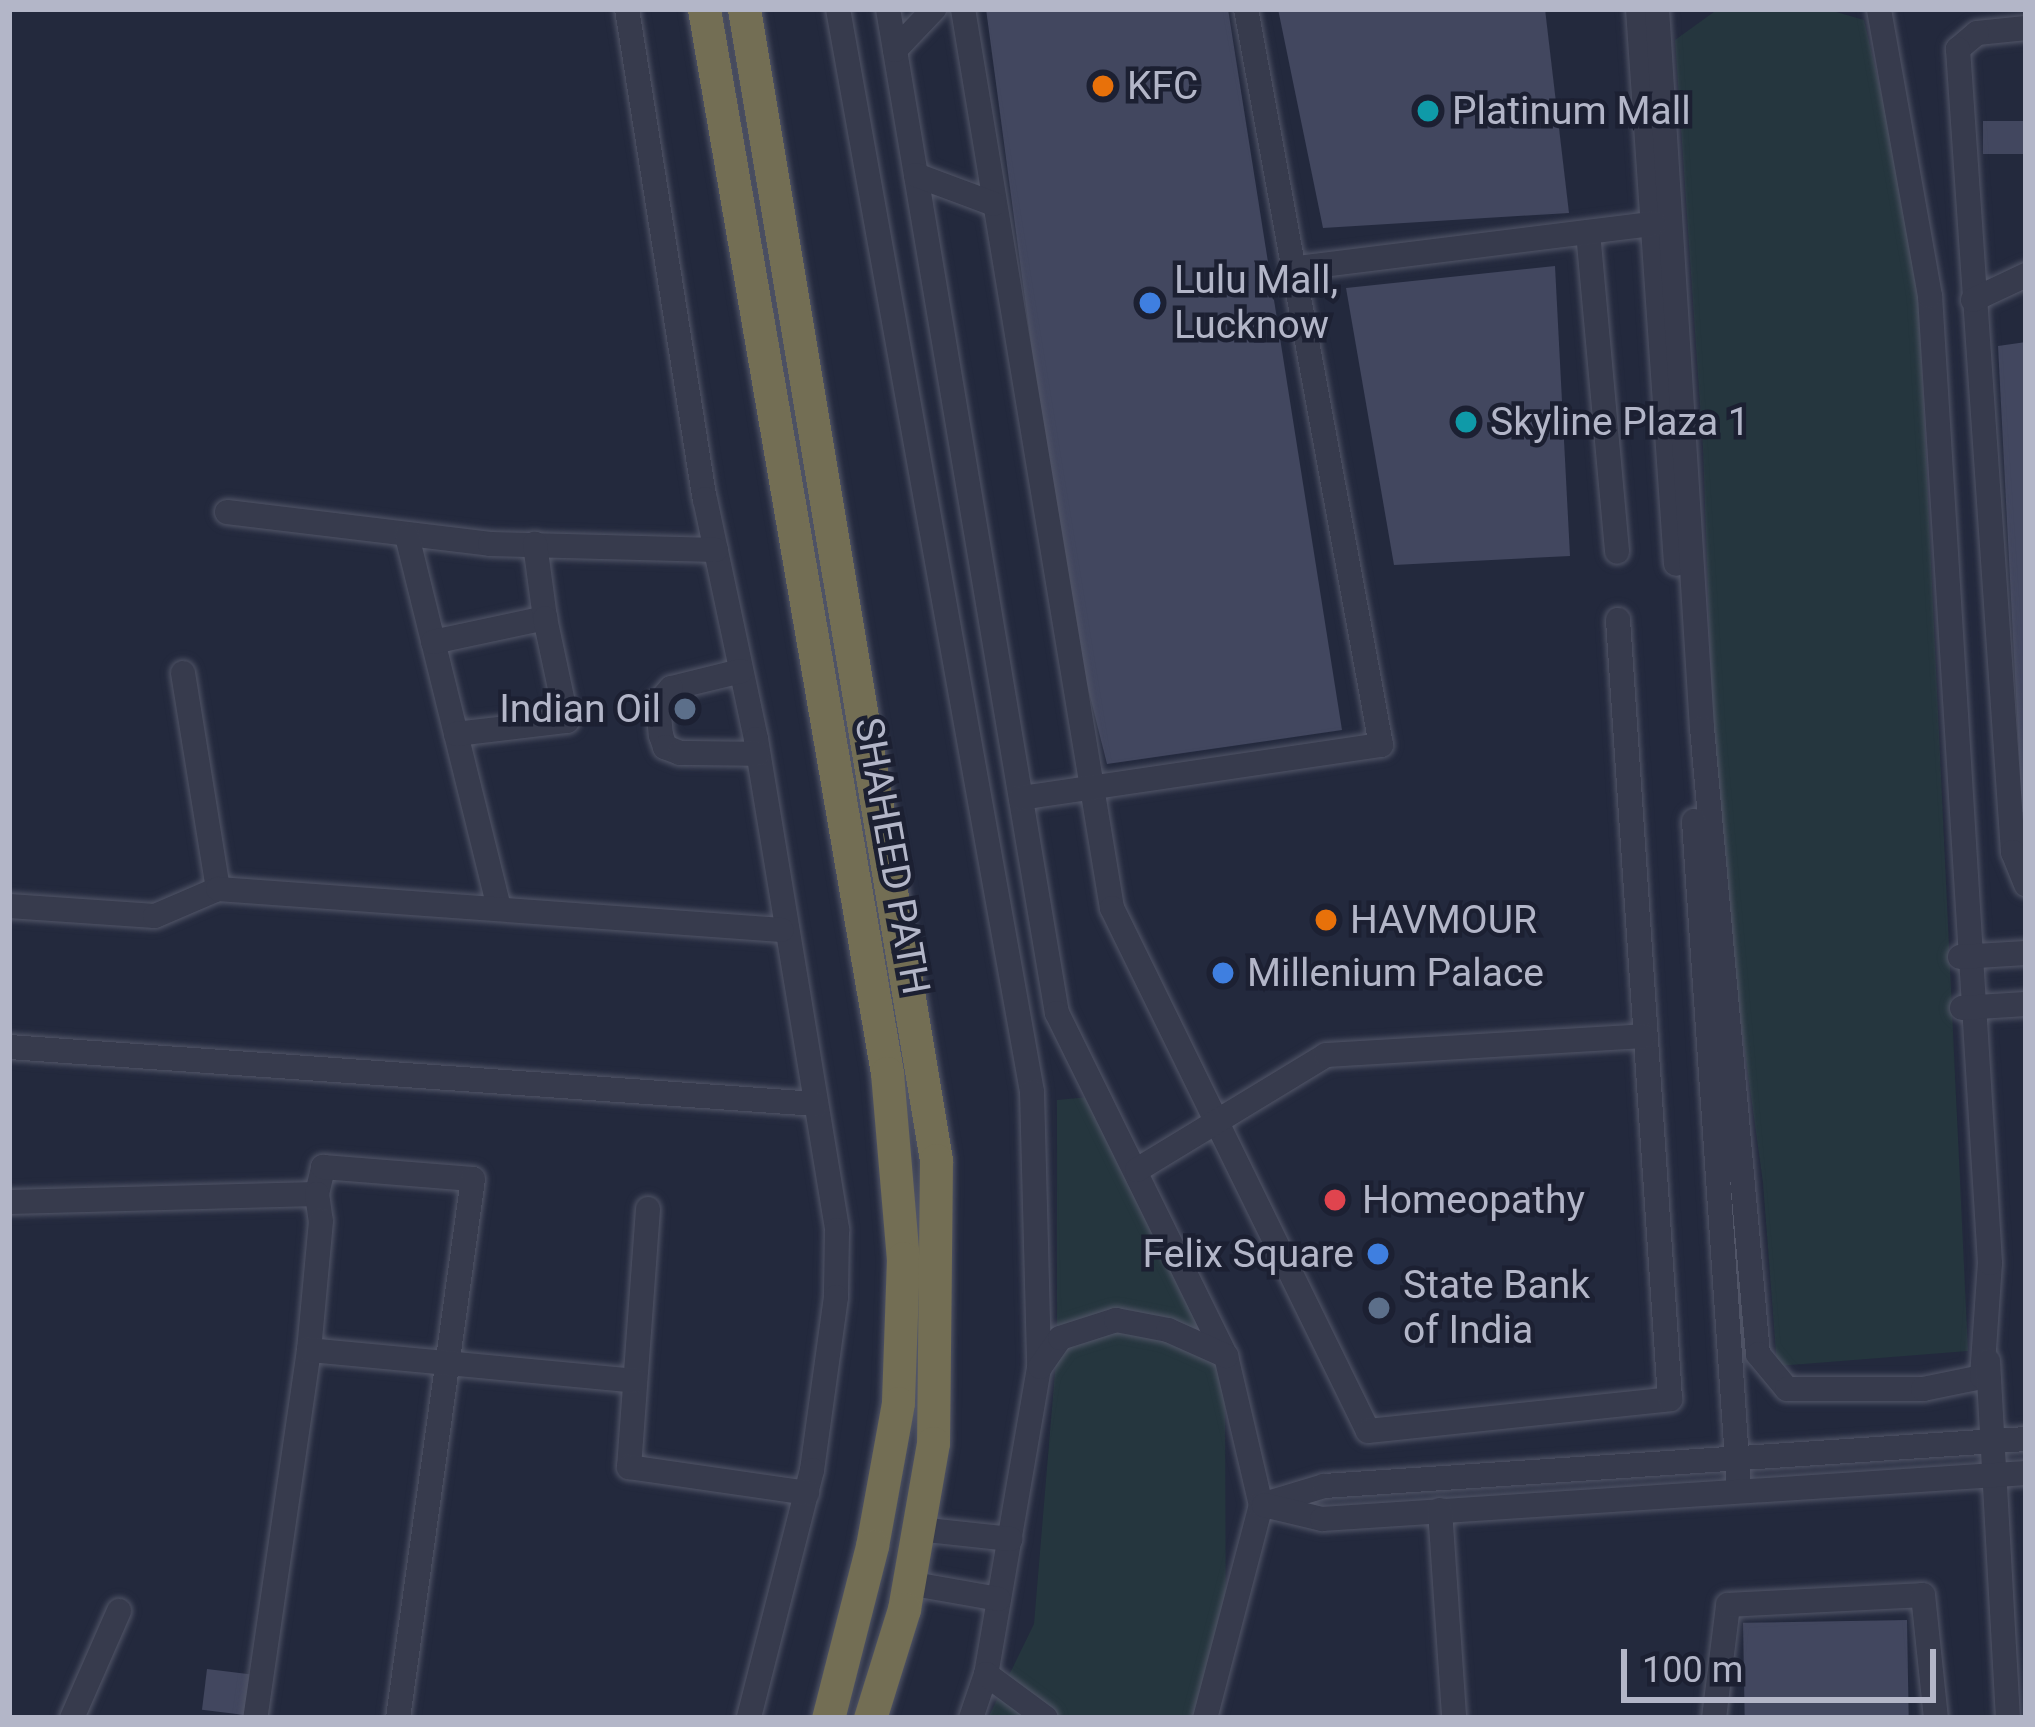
<!DOCTYPE html>
<html>
<head>
<meta charset="utf-8">
<style>
  body { margin:0 }
  #map { position:relative; width:2035px; height:1727px; overflow:hidden; background:#23293d; font-family:Roboto,sans-serif }
  div>[style] { position:absolute }
  .green>* { inset:0; background:#25363e }
  .building>* { inset:0; background:#42475f; transform-origin:0 0 }
  .roads { filter:drop-shadow(0 0 3px #525668) drop-shadow(0 0 3px #525668) }
  .minor>* { height:24px; margin:-12px; padding:0 12px; transform-origin:12px; border-radius:12px; background:#373b4d }
  .highway>* { height:33px; margin:-16.5px; padding:0 16.5px; transform-origin:16.5px; border-radius:16.5px; background:#736e54 }
  .dots>* { width:33px; height:33px; translate:-50% -50%; box-sizing:border-box; border:6px solid #1c2032; border-radius:50% }
  span { translate:-50% -50%; white-space:nowrap; text-align:center; line-height:1.15; -webkit-text-stroke:9px #1c2032; paint-order:stroke }
  .poi-label { font-size:39px; color:#b3b6c8 }
  .left { translate:0 -50%; text-align:left }
  .right { translate:-100% -50%; text-align:right }
  .street-label { font-size:39px; color:#b3b6c8 }
  .frame { position:absolute; inset:0; border:12px solid #b3b6c8; pointer-events:none }
  .scale { position:absolute; left:1621px; top:1649px; width:315px; height:54px; box-sizing:border-box; border:6px solid #b3b6c8; border-top:0; padding-left:15px; font-size:36px; line-height:42px; white-space:nowrap; color:#b3b6c8; -webkit-text-stroke:9px #1c2032; paint-order:stroke }
</style>
</head>
<body>
<div id="map">
  <div class="green">
    <div style="clip-path:polygon(1718px 9px,1826px 9px,1864px 20px,1916px 243px,1968px 1351px,1777px 1366px,1763px 1183px,1717px 849px,1703px 448px,1675px 40px)"></div>
    <div style="clip-path:polygon(1089px 1097px,1225px 1381px,1226px 1668px,1200px 1718px,988px 1718px,1034px 1624px,1057px 1348px,1057px 1100px)"></div>
  </div>
  <div class="building">
    <div style="clip-path:polygon(986px 9px,1228px 9px,1342px 730px,1107px 764px,1065px 597px)"></div>
    <div style="clip-path:polygon(1278px 9px,1545px 9px,1569px 213px,1323px 228px)"></div>
    <div style="left:2026px;top:121px;width:33px;height:43px;rotate:90deg"></div>
    <div style="clip-path:polygon(1555px 266px,1570px 556px,1394px 565px,1346px 288px)"></div>
    <div style="clip-path:polygon(2026px 342px,2026px 811px,2022px 812px,1998px 346px)"></div>
    <div style="left:1907px;top:1620px;width:98px;height:164px;rotate:89deg"></div>
    <div style="left:207px;top:1669px;width:47px;height:41px;rotate:7deg"></div>
  </div>
  <div class="roads">
    <div class="minor">
      <div style="left:627px;top:9px;width:496px;rotate:81deg"></div>
      <div style="left:705px;top:499px;width:245px;rotate:78deg"></div>
      <div style="left:756px;top:739px;width:498px;rotate:80.6deg"></div>
      <div style="left:837px;top:1230px;width:67px;rotate:90.9deg"></div>
      <div style="left:836px;top:1297px;width:175px;rotate:97.9deg"></div>
      <div style="left:812px;top:1470px;width:256px;rotate:104.3deg"></div>
      <div style="left:838px;top:9px;width:1100px;rotate:79.84deg"></div>
      <div style="left:1032px;top:1092px;width:276px;rotate:88.5deg"></div>
      <div style="left:1039px;top:1368px;width:311px;rotate:99.8deg"></div>
      <div style="left:986px;top:1674px;width:46px;rotate:108.8deg"></div>
      <div style="left:888px;top:9px;width:1018px;rotate:80.45deg"></div>
      <div style="left:1057px;top:1013px;width:382px;rotate:63.8deg"></div>
      <div style="left:1226px;top:1356px;width:153px;rotate:76.8deg"></div>
      <div style="left:1261px;top:1505px;width:220px;rotate:104.7deg"></div>
      <div style="left:963px;top:9px;width:911px;rotate:80.59deg"></div>
      <div style="left:1112px;top:908px;width:582px;rotate:63.92deg"></div>
      <div style="left:1368px;top:1431px;width:304px;rotate:-6deg"></div>
      <div style="left:1670px;top:1399px;width:781px;rotate:-93.82deg"></div>
      <div style="left:1638px;top:9px;width:556px;rotate:86.08deg"></div>
      <div style="left:1657px;top:9px;width:720px;rotate:86.42deg"></div>
      <div style="left:1702px;top:728px;width:628px;rotate:84.89deg"></div>
      <div style="left:1758px;top:1354px;width:45px;rotate:50.4deg"></div>
      <div style="left:1787px;top:1389px;width:136px"></div>
      <div style="left:1923px;top:1389px;width:60px;rotate:-11.5deg"></div>
      <div style="left:1982px;top:1377px;width:114px;rotate:-86deg"></div>
      <div style="left:1990px;top:1263px;width:969px;rotate:-93.55deg"></div>
      <div style="left:1930px;top:296px;width:291px;rotate:-100.1deg"></div>
      <div style="left:2026px;top:28px;width:49px;rotate:174.2deg"></div>
      <div style="left:1977px;top:33px;width:25px;rotate:140deg"></div>
      <div style="left:1958px;top:49px;width:805px;rotate:86.08deg"></div>
      <div style="left:2013px;top:852px;width:35px;rotate:68deg"></div>
      <div style="left:895px;top:50px;width:57px;rotate:-46.4deg"></div>
      <div style="left:916px;top:175px;width:83px;rotate:20.4deg"></div>
      <div style="left:1588px;top:232px;width:321px;rotate:84.8deg"></div>
      <div style="left:1298px;top:268px;width:358px;rotate:-7.1deg"></div>
      <div style="left:1973px;top:300px;width:59px;rotate:-25.3deg"></div>
      <div style="left:227px;top:512px;width:265px;rotate:6.9deg"></div>
      <div style="left:490px;top:544px;width:226px;rotate:1.5deg"></div>
      <div style="left:407px;top:536px;width:384px;rotate:76.1deg"></div>
      <div style="left:433px;top:642px;width:115px;rotate:-12.1deg"></div>
      <div style="left:545px;top:618px;width:75px;rotate:-97.7deg"></div>
      <div style="left:741px;top:671px;width:72px;rotate:166.3deg"></div>
      <div style="left:671px;top:688px;width:20px;rotate:131deg"></div>
      <div style="left:658px;top:703px;width:32px;rotate:85deg"></div>
      <div style="left:661px;top:735px;width:13px;rotate:72deg"></div>
      <div style="left:665px;top:747px;width:16px;rotate:22deg"></div>
      <div style="left:680px;top:753px;width:78px;rotate:0.7deg"></div>
      <div style="left:183px;top:673px;width:219px;rotate:80.8deg"></div>
      <div style="left:456px;top:734px;width:112px;rotate:-6.7deg"></div>
      <div style="left:567px;top:721px;width:105px;rotate:-102.1deg"></div>
      <div style="left:1021px;top:798px;width:364px;rotate:-8.4deg"></div>
      <div style="left:1381px;top:745px;width:748px;rotate:-100.39deg"></div>
      <div style="left:1694px;top:821px;width:670px;rotate:86.15deg"></div>
      <div style="left:9px;top:906px;width:146px;rotate:3.9deg"></div>
      <div style="left:155px;top:916px;width:69px;rotate:-23.2deg"></div>
      <div style="left:218px;top:889px;width:565px;rotate:4.16deg"></div>
      <div style="left:1960px;top:957px;width:66px;rotate:-3.5deg"></div>
      <div style="left:1962px;top:1008px;width:64px;rotate:-3.6deg"></div>
      <div style="left:9px;top:1047px;width:809px;rotate:4.04deg"></div>
      <div style="left:1137px;top:1170px;width:221px;rotate:-31.3deg"></div>
      <div style="left:1326px;top:1055px;width:319px;rotate:-3.4deg"></div>
      <div style="left:317px;top:1194px;width:28px;rotate:-77deg"></div>
      <div style="left:323px;top:1167px;width:150px;rotate:4.6deg"></div>
      <div style="left:473px;top:1179px;width:544px;rotate:97.92deg"></div>
      <div style="left:9px;top:1202px;width:308px;rotate:-1.5deg"></div>
      <div style="left:317px;top:1194px;width:27px;rotate:82deg"></div>
      <div style="left:321px;top:1221px;width:130px;rotate:95.3deg"></div>
      <div style="left:309px;top:1350px;width:372px;rotate:98.3deg"></div>
      <div style="left:648px;top:1209px;width:259px;rotate:94.2deg"></div>
      <div style="left:629px;top:1467px;width:180px;rotate:8.3deg"></div>
      <div style="left:309px;top:1350px;width:327px;rotate:5.4deg"></div>
      <div style="left:1988px;top:1361px;width:358px;rotate:86.8deg"></div>
      <div style="left:1040px;top:1367px;width:35px;rotate:-55deg"></div>
      <div style="left:1060px;top:1338px;width:59px;rotate:-17.8deg"></div>
      <div style="left:1116px;top:1320px;width:53px;rotate:10.9deg"></div>
      <div style="left:1168px;top:1330px;width:64px;rotate:24.1deg"></div>
      <div style="left:1261px;top:1505px;width:66px;rotate:-16.8deg"></div>
      <div style="left:1324px;top:1486px;width:704px;rotate:-3.83deg"></div>
      <div style="left:1264px;top:1505px;width:60px;rotate:13.6deg"></div>
      <div style="left:1322px;top:1519px;width:706px;rotate:-3.74deg"></div>
      <div style="left:1440px;top:1510px;width:208px;rotate:86.1deg"></div>
      <div style="left:918px;top:1529px;width:93px;rotate:6.2deg"></div>
      <div style="left:908px;top:1583px;width:92px;rotate:10deg"></div>
      <div style="left:986px;top:1674px;width:74px;rotate:36.3deg"></div>
      <div style="left:72px;top:1718px;width:117px;rotate:-66.3deg"></div>
      <div style="left:1714px;top:1718px;width:114px;rotate:-82.9deg"></div>
      <div style="left:1728px;top:1605px;width:195px;rotate:-2.9deg"></div>
      <div style="left:1923px;top:1595px;width:124px;rotate:84deg"></div>
    </div>
    <div class="highway">
      <div style="left:704px;top:9px;width:1080px;rotate:80.24deg"></div>
      <div style="left:887px;top:1073px;width:186px;rotate:85.1deg"></div>
      <div style="left:903px;top:1258px;width:145px;rotate:92deg"></div>
      <div style="left:898px;top:1403px;width:145px;rotate:100.3deg"></div>
      <div style="left:872px;top:1546px;width:178px;rotate:104.3deg"></div>
      <div style="left:744px;top:9px;width:1167px;rotate:80.53deg"></div>
      <div style="left:936px;top:1160px;width:283px;rotate:90.6deg"></div>
      <div style="left:933px;top:1443px;width:169px;rotate:99.9deg"></div>
      <div style="left:904px;top:1609px;width:114px;rotate:107.3deg"></div>
    </div>
  </div>
  <div class="dots">
    <div style="left:1103px;top:86px;background:#e8710a"></div>
    <div style="left:1428px;top:111px;background:#0f9aa8"></div>
    <div style="left:1150px;top:303px;background:#3f7fe0"></div>
    <div style="left:1466px;top:422px;background:#0f9aa8"></div>
    <div style="left:685px;top:709px;background:#5c6f8a"></div>
    <div style="left:1326px;top:920px;background:#e8710a"></div>
    <div style="left:1223px;top:973px;background:#3f7fe0"></div>
    <div style="left:1335px;top:1200px;background:#e0444e"></div>
    <div style="left:1378px;top:1254px;background:#3f7fe0"></div>
    <div style="left:1379px;top:1308px;background:#5c6f8a"></div>
  </div>
  <div class="poi-label">
    <span class="left" style="left:1127px;top:86px">KFC</span>
    <span class="left" style="left:1452px;top:111px">Platinum Mall</span>
    <span class="left" style="left:1174px;top:303px">Lulu Mall,<br>Lucknow</span>
    <span class="left" style="left:1490px;top:422px">Skyline Plaza 1</span>
    <span class="right" style="left:661px;top:709px">Indian Oil</span>
    <span class="left" style="left:1350px;top:920px">HAVMOUR</span>
    <span class="left" style="left:1247px;top:973px">Millenium Palace</span>
    <span class="left" style="left:1362px;top:1200px">Homeopathy</span>
    <span class="right" style="left:1354px;top:1254px">Felix Square</span>
    <span class="left" style="left:1403px;top:1308px">State Bank<br>of India</span>
  </div>
  <div class="street-label">
    <span style="left:892px;top:856px;rotate:80deg">SHAHEED PATH</span>
  </div>
  <div class="frame"></div>
  <div class="scale">100 m</div>
</div>
</body>
</html>
